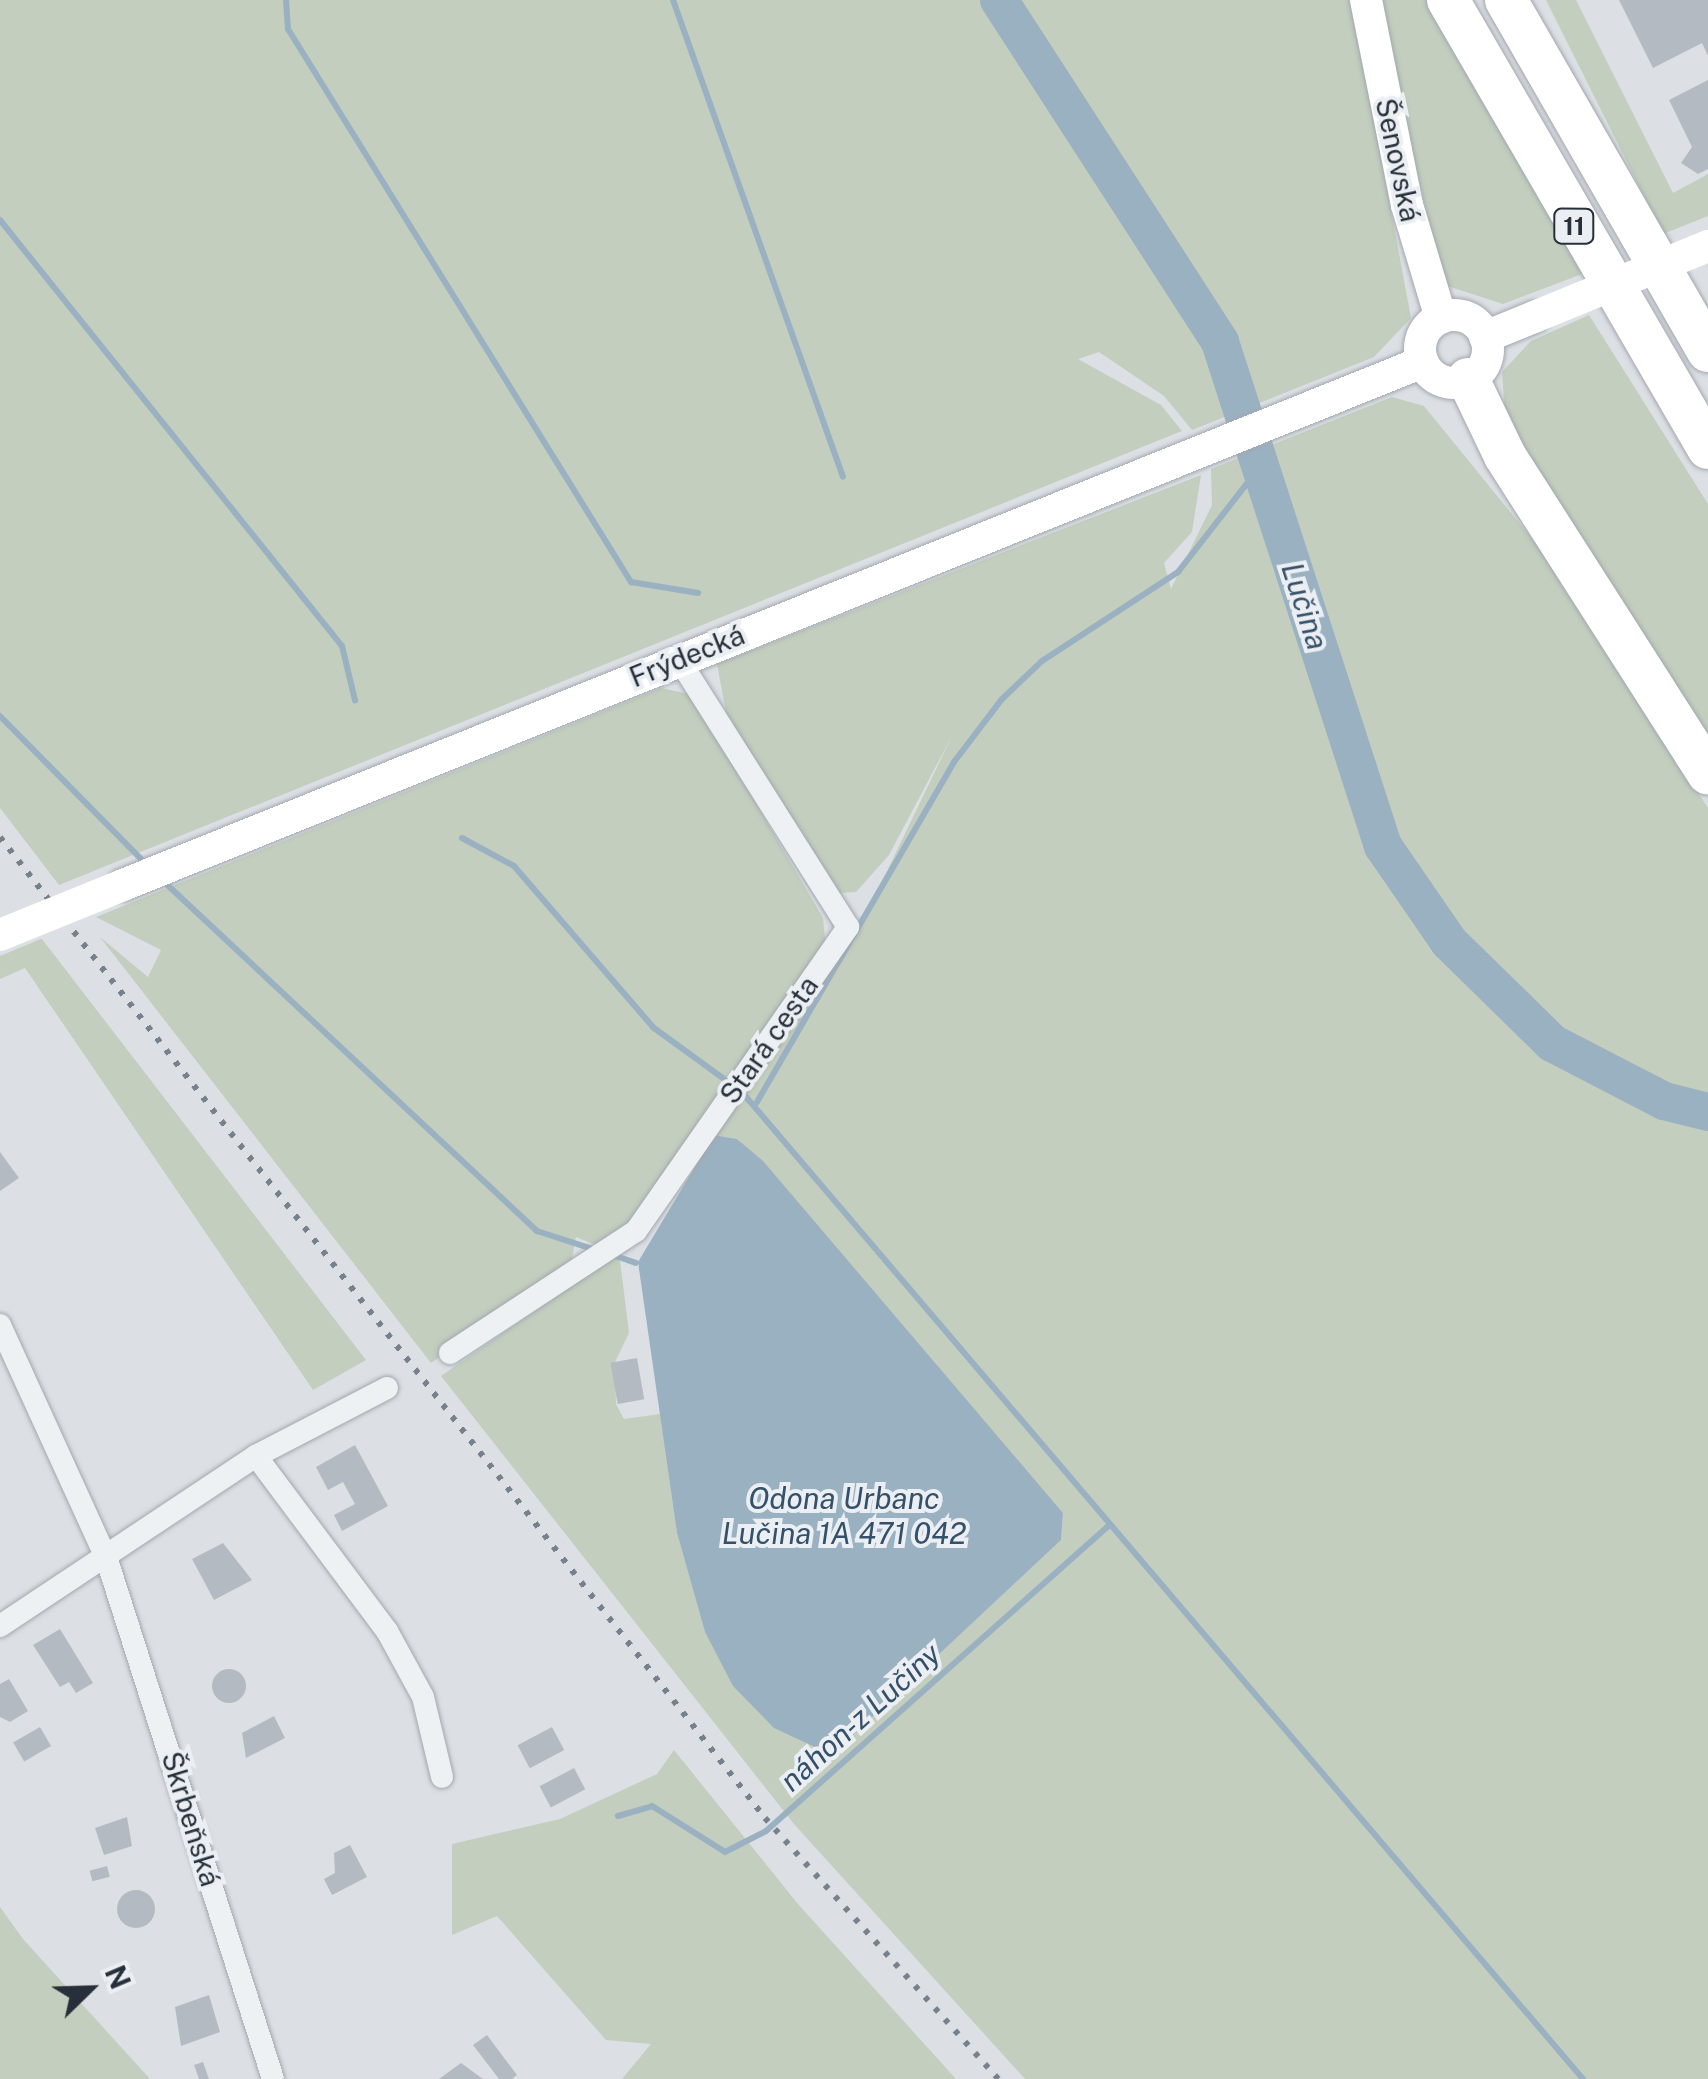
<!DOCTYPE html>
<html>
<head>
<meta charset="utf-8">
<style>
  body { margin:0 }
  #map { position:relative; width:1708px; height:2079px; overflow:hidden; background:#dce0e5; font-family:"Public Sans",sans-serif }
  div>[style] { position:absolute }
  .green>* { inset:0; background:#c3cebe }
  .water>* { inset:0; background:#9ab1c2 }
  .stream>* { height:6px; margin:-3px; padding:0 3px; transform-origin:3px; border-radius:3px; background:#9ab1c2 }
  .river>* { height:38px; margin:-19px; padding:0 19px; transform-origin:19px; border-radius:19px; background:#9ab1c2 }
  .building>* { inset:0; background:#b4bac1; transform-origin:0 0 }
  .round { border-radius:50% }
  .roads { filter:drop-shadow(0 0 2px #a2a8ae) drop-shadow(0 0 2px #a2a8ae) }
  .street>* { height:22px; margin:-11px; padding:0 11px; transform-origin:11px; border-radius:11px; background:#eef1f4 }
  .secondary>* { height:32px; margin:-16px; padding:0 16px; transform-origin:16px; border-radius:16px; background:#fff }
  .secondary>.ring { margin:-16px; padding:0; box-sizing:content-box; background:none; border:32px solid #fff; border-radius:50% }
  .highway>* { height:42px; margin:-21px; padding:0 21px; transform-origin:21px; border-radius:21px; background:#fff }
  .rail>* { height:6px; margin-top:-3px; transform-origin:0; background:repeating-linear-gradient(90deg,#77818d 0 5px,transparent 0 15px) }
  .secondary-bridge>* { height:32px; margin:-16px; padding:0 16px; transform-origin:16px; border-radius:16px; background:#fff }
  span { translate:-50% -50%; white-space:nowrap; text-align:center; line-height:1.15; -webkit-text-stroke:8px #ebeff3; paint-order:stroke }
  .shield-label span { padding:2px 8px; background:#ebeff3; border:2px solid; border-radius:8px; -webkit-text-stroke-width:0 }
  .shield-label { font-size:25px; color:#27303a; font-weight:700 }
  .street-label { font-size:28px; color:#27303a }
  .water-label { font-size:30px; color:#355169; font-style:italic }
  .north { position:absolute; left:40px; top:1939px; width:100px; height:100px; -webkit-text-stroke:8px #ebeff3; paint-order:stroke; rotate:67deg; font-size:28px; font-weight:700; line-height:40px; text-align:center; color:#27303a }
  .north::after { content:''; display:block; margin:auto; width:35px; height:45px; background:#27303a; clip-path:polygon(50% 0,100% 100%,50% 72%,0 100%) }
</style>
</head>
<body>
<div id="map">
  <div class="green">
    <div style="clip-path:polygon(0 0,1352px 0,1411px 318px,1374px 357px,1192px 430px,1164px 396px,1099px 352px,1078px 359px,1161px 405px,1182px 431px,59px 885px,0 808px)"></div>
    <div style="clip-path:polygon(1376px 0,1430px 0,1582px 274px,1503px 304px,1444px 285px)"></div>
    <div style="clip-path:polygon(1546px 0,1576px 0,1673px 193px,1708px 174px,1708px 216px,1663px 234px)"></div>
    <div style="clip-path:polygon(1589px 315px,1708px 504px,1708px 747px,1505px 416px,1502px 372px,1531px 341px)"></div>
    <div style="clip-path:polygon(1392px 397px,1424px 406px,1542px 551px,1708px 808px,1708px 2079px,1025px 2079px,794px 1824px,441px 1376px,619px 1253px,629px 1333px,615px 1362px,616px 1404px,624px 1419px,660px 1414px,677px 1533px,705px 1632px,817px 1748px,853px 1735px,1061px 1540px,1063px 1513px,738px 1139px,714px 1135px,862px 923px,952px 736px,889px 855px,856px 892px,838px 893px,727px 718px,717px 664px,1201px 475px,1192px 532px,1164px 563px,1171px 589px,1212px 505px,1211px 469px)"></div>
    <div style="clip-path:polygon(661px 688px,689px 694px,723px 747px,823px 918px,826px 948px,623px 1234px,598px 1246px,576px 1237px,570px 1269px,431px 1363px,100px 937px,148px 977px,161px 950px,96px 917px)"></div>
    <div style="clip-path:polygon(41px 939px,42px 939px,366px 1360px,313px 1390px,25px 968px,0 979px,0 956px)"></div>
    <div style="clip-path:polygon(674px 1750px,798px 1904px,956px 2079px,622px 2079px,651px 2044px,606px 2040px,497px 1916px,452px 1935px,452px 1844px,560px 1819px,657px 1774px)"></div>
    <div style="clip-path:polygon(0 1907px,23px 1939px,150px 2079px,0 2079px)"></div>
  </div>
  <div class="water">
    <div style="clip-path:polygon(714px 1135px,737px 1139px,763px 1161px,1063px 1513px,1061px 1540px,853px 1735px,817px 1748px,774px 1728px,733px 1686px,705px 1632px,677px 1533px,638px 1262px)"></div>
  </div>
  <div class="stream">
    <div style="left:286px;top:0;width:29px;rotate:86deg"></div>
    <div style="left:288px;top:29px;width:651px;rotate:58.19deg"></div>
    <div style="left:631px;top:582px;width:68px;rotate:9.3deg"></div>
    <div style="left:673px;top:0;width:506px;rotate:70.38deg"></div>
    <div style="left:0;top:220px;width:546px;rotate:51.24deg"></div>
    <div style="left:342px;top:646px;width:56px;rotate:76.5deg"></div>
    <div style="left:0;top:716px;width:206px;rotate:45.4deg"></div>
    <div style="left:462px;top:838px;width:59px;rotate:28.3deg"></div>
    <div style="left:514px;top:866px;width:214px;rotate:49.2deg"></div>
    <div style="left:654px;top:1028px;width:95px;rotate:36deg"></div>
    <div style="left:161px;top:879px;width:515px;rotate:43.11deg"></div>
    <div style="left:537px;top:1231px;width:62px;rotate:17.9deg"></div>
    <div style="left:741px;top:1091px;width:1298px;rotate:49.56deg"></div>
    <div style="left:757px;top:1102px;width:393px;rotate:-59.9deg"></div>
    <div style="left:954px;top:762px;width:79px;rotate:-52.7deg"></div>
    <div style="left:1002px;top:699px;width:55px;rotate:-43.5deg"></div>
    <div style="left:1042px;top:661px;width:163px;rotate:-33.2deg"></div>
    <div style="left:1178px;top:572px;width:138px;rotate:-52.1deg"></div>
    <div style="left:613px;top:1255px;width:24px;rotate:19deg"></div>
    <div style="left:618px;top:1816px;width:35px;rotate:-16deg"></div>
    <div style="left:652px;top:1806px;width:86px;rotate:32.2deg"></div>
    <div style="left:725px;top:1852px;width:46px;rotate:-27.1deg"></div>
    <div style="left:766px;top:1831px;width:460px;rotate:-41.7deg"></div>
  </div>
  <div class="river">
    <div style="left:999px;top:0;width:407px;rotate:57.1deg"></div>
    <div style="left:1220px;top:342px;width:530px;rotate:72.08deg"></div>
    <div style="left:1383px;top:846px;width:116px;rotate:55.5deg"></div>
    <div style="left:1449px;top:942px;width:144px;rotate:44.4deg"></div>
    <div style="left:1552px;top:1043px;width:126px;rotate:27.4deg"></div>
    <div style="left:1664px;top:1101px;width:45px;rotate:14deg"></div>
  </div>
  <div class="building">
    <div style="clip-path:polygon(1619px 0,1708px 0,1708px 56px,1702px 43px,1653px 68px)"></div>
    <div style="clip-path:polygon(1708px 80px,1708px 169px,1698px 174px,1681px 163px,1692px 147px,1669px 100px)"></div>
    <div style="clip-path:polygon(0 1152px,19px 1178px,0 1191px)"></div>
    <div style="left:637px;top:1358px;width:42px;height:27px;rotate:80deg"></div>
    <div style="clip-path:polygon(355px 1445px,388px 1506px,342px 1531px,334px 1515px,355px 1504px,343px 1482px,328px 1490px,316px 1467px)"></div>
    <div style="clip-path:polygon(223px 1543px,252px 1580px,214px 1600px,192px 1559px)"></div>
    <div style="clip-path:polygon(60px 1629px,93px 1683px,76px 1693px,69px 1682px,60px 1687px,33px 1645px)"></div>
    <div class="round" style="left:212px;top:1669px;width:34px;height:34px"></div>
    <div style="clip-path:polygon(9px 1679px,28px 1711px,10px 1722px,0 1717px,0 1684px)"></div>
    <div style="clip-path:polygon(274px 1716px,285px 1738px,246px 1758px,242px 1733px)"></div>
    <div style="left:40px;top:1727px;width:22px;height:31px;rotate:60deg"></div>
    <div style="left:552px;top:1727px;width:26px;height:39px;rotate:62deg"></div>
    <div style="left:574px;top:1768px;width:24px;height:39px;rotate:62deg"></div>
    <div style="clip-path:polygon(127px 1817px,132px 1846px,104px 1855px,95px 1828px)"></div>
    <div style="clip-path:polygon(350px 1845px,367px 1877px,332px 1895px,324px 1879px,335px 1873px,334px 1853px)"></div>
    <div style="left:107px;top:1866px;width:11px;height:18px;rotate:75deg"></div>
    <div class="round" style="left:117px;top:1890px;width:38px;height:38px"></div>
    <div style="clip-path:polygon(209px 1995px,220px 2032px,181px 2046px,175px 2007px)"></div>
    <div style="clip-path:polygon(487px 2035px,517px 2075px,512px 2079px,499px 2079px,473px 2045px)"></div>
    <div style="clip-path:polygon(203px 2062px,209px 2079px,199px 2079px,194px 2065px)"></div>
    <div style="clip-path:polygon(461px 2063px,483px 2079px,439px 2079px)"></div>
  </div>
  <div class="roads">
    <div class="street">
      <div style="left:0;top:1325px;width:258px;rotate:65.5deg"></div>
      <div style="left:107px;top:1560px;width:545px;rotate:72.26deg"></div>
      <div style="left:450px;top:1353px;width:222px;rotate:-33.3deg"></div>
      <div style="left:636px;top:1231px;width:371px;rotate:-55.1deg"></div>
      <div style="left:848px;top:927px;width:316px;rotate:-122.3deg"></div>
      <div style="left:387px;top:1388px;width:148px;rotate:152.6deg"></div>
      <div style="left:256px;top:1456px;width:219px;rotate:53.2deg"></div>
      <div style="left:387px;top:1631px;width:75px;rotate:61.4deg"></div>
      <div style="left:423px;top:1697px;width:82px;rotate:76.6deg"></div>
      <div style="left:0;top:1626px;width:307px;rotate:-33.6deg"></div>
    </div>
    <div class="secondary">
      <div style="left:1366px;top:0;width:209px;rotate:78.7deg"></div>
      <div style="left:1407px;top:205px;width:118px;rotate:73.3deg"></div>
      <div class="ring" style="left:1420px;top:315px;width:36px;height:36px"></div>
      <div style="left:1485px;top:337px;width:53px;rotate:-22.2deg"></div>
      <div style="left:123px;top:885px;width:1401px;rotate:-21.92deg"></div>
    </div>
    <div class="highway">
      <div style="left:1448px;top:0;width:518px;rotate:59.87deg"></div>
      <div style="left:1506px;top:0;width:405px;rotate:60.1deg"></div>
      <div style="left:1468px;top:379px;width:85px;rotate:64.3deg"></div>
      <div style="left:1505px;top:456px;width:377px;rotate:57.4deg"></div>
    </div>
  </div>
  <div class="rail">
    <div style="left:0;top:837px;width:1244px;rotate:52.05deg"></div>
    <div style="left:765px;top:1818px;width:350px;rotate:48.2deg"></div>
  </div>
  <div class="secondary-bridge">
    <div style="left:1534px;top:317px;width:188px;rotate:-22.2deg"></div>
    <div style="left:0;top:935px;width:133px;rotate:-22.1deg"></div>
  </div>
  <div class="shield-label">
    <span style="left:1574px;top:226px">11</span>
  </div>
  <div class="street-label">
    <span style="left:1398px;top:160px;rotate:78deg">Šenovská</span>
    <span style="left:687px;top:656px;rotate:-22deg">Frýdecká</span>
    <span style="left:769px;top:1040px;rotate:-55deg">Stará cesta</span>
    <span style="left:191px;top:1819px;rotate:73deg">Škrbeňská</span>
  </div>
  <div class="water-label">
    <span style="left:1305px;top:606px;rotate:72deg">Lučina</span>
    <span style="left:844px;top:1515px">Odona Urbanc<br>Lučina 1A 471 042</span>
    <span style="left:860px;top:1717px;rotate:-42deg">náhon-z Lučiny</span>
  </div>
  <div class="north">N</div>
</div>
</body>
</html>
